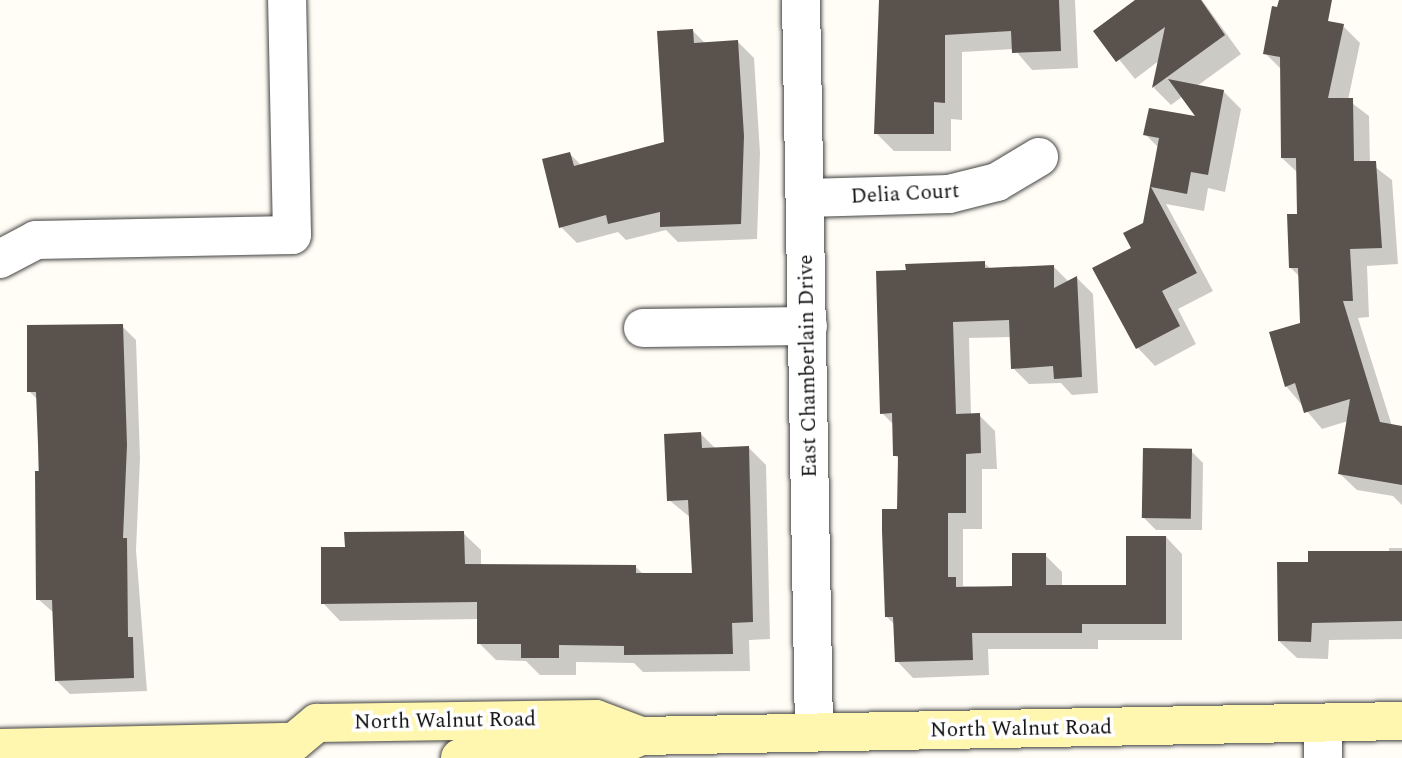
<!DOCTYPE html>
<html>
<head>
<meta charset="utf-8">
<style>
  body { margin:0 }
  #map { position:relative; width:1402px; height:758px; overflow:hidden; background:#fffdf5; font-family:Spectral,serif }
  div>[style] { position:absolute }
  .shadow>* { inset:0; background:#0003 }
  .building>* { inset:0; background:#5a524d; transform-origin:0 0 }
  .roads { filter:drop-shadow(0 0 2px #444) drop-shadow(0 0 2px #444) }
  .street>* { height:38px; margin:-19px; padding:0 19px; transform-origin:19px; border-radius:19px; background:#fff }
  .secondary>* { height:38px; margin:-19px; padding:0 19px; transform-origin:19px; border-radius:19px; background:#fff6b0 }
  span { translate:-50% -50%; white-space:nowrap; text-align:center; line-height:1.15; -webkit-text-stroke:7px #fff; paint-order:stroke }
  .street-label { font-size:21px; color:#111 }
</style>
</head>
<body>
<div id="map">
  <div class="shadow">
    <div style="clip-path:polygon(881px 0,1075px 0,1078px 68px,1032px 70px,1014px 49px,962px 52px,962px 120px,951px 119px,951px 151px,894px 151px,876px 133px)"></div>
    <div style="clip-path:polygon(1137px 0,1202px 0,1241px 54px,1197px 86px,1223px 91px,1241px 109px,1225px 192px,1208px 188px,1204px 211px,1166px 204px,1213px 291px,1178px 309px,1196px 344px,1155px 366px,1138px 348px,1095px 269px,1133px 248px,1144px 224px,1159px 148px,1145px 134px,1199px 119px,1183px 96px,1171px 105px,1154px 88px,1160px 60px,1135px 79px,1096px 31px)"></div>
    <div style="clip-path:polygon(1343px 26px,1360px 43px,1348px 100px,1369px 116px,1370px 163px,1392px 180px,1398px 264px,1367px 266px,1369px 317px,1358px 318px,1392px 426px,1402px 428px,1402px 505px,1393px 496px,1357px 490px,1340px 474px,1348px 421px,1322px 429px,1286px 386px,1302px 324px,1300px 277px,1291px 268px,1299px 216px,1298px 173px,1282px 158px,1282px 70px,1265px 53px)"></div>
    <div style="clip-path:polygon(692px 30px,706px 44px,738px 42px,754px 58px,760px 153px,757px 239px,678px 242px,666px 230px,626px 240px,618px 232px,577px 243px,561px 227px,570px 154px,582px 166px,666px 144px)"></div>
    <div style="clip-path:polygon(984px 263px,991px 269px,1053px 266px,1069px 282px,1077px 278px,1093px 294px,1098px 393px,1072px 395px,1061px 383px,1029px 384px,1013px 368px,1011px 337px,969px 338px,971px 415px,979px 415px,995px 431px,997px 469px,982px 469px,982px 529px,963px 529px,963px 586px,1014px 588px,1045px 555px,1062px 572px,1062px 587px,1128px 587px,1166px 537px,1182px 554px,1182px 640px,1098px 640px,1098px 649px,988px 649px,989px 675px,913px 678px,897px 661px,895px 625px,886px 616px,899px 511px,899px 459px,895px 455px,894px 425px,882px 413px,907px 272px)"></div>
    <div style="clip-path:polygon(122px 326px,136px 340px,140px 459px,136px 550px,147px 691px,70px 694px,56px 680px,54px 613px,38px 599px,38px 400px,29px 391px)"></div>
    <div style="clip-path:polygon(701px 434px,716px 449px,748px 447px,766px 465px,770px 639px,749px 640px,750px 671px,643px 672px,634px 663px,576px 662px,576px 675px,540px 675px,526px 661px,496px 660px,479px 643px,479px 619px,340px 621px,323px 603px,346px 549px,463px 533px,481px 550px,481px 566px,635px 566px,644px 575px,693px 575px,691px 518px,669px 500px)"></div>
    <div style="clip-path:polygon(1191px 451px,1203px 463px,1202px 530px,1156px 530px,1144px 518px)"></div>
    <div style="clip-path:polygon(1389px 548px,1402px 548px,1402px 639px,1329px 640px,1328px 659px,1297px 658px,1279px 641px,1309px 564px,1389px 553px)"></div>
  </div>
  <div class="building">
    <div style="clip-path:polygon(879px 0,1059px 0,1061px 51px,1012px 53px,1011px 31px,945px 35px,945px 103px,934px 102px,934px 134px,874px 134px)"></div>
    <div style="clip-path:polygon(1135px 0,1201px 0,1225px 35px,1152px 88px,1165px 27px,1116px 62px,1093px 31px)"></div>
    <div style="clip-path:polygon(1279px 0,1332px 0,1328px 21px,1344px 24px,1328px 98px,1353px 98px,1354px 161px,1376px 161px,1382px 248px,1350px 249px,1353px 301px,1343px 301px,1380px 422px,1402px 426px,1402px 485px,1338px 474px,1350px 399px,1304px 413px,1295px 383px,1285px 387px,1269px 332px,1300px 323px,1298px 268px,1289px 268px,1287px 214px,1297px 214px,1296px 158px,1281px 158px,1280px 57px,1263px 54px,1272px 6px,1277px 7px)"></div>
    <div style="clip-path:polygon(693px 29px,694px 43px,738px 40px,744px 136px,741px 224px,660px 227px,660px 212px,608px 224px,606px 215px,559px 228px,542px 159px,570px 152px,574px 166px,664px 142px,657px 31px)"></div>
    <div style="clip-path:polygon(1168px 79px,1224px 90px,1208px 175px,1191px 172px,1187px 194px,1151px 187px,1197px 273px,1162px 291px,1180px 326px,1136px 349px,1092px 268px,1131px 248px,1123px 233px,1143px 223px,1159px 138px,1143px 135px,1149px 108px,1195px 116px)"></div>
    <div style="clip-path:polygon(985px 261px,985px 268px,1054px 265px,1054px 288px,1077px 276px,1082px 377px,1054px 379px,1053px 366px,1011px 369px,1009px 320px,953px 322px,956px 414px,980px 413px,981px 453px,966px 454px,966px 513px,948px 513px,948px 577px,956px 577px,956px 587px,1012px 586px,1012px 553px,1046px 553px,1046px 585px,1126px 585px,1126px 536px,1166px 536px,1166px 624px,1082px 624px,1082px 633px,972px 633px,973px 660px,895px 662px,893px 617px,885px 617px,882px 531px,882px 509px,897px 509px,898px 456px,893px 456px,892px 413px,880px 414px,876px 271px,906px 270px,905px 264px)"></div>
    <div style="clip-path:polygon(123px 324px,127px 445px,123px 538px,127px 538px,128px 637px,133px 637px,134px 678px,55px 681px,52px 600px,36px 600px,35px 471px,39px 471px,36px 392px,27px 392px,27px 325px)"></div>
    <div style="clip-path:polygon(701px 432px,702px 448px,749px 446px,753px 622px,732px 623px,733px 654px,624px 655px,624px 646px,559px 645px,559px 658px,521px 658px,521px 644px,477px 644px,477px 602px,321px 604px,321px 547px,345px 547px,344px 532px,464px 531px,465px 564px,636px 565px,636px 573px,692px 573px,688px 500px,667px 501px,664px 434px)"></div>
    <div style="left:1143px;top:448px;width:49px;height:70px;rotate:1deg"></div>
    <div style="clip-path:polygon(1308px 551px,1402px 551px,1402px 621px,1312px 623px,1311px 642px,1278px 641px,1277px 562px,1308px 562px)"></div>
  </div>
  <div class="roads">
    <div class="street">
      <div style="left:801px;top:0;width:732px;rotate:88.98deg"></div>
      <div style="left:806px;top:198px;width:143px;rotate:-1.6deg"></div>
      <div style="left:949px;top:194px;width:49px;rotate:-14deg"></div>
      <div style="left:997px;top:182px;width:49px;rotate:-30.8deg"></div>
      <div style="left:0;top:259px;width:41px;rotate:-27.8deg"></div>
      <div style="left:36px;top:240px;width:256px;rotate:-1.1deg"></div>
      <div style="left:292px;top:235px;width:235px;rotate:-91.2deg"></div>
      <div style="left:643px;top:328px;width:165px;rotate:-0.7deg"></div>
      <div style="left:1322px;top:723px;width:35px;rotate:88deg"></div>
    </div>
    <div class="secondary">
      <div style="left:0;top:748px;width:294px;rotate:-1.2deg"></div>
      <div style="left:294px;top:742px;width:30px;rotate:-40deg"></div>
      <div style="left:317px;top:723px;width:279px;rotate:-0.8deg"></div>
      <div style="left:596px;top:719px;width:48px;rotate:20.7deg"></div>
      <div style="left:641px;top:736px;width:761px;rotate:-1.13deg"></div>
      <div style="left:460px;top:758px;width:138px;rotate:-1.2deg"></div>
      <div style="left:598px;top:755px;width:47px;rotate:-23.8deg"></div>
    </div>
  </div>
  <div class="street-label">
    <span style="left:905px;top:194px;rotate:-3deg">Delia Court</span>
    <span style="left:808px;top:366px;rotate:-91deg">East Chamberlain Drive</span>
    <span style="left:445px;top:721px;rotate:-1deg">North Walnut Road</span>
    <span style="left:1021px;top:729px;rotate:-1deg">North Walnut Road</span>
  </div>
</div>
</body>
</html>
